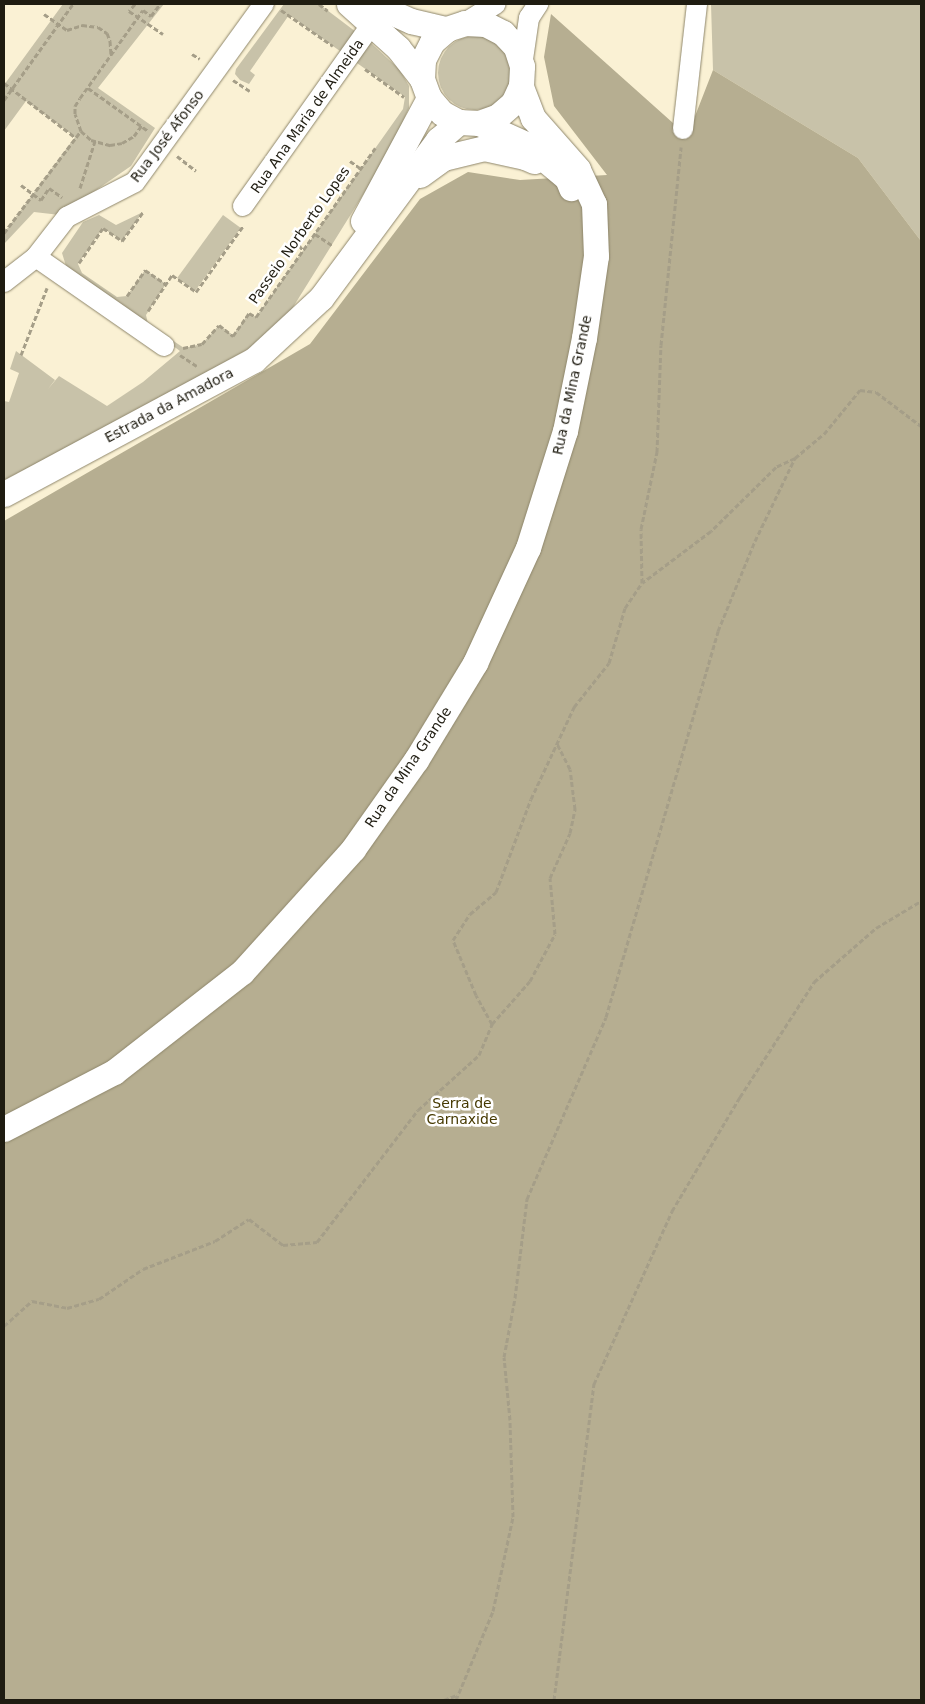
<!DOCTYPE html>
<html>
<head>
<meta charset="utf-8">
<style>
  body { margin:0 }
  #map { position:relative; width:925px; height:1704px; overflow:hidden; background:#faf1d4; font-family:"DejaVu Sans",sans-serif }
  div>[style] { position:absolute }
  .green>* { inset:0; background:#c8c2a9; transform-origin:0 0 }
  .round { border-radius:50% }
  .forest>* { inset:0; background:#b6ae91 }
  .path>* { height:3px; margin-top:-1.5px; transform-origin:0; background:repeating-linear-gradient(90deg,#a59e88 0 5px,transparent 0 7.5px) }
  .roads { filter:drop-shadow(0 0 1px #8e866b) drop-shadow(0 0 1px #8e866b) }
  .minor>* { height:20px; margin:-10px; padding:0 10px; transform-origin:10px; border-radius:10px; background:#fff }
  .tertiary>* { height:25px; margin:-12.5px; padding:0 12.5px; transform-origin:12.5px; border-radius:12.5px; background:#fff }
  span { translate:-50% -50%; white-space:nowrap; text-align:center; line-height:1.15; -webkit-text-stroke:5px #fff; paint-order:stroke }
  .street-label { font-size:14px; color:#1f1c11 }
  .park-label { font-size:14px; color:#463901 }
  .frame { position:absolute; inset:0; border:5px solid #1f1c11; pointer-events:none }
</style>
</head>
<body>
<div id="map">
  <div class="green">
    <div style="clip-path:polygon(63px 4px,164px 4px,98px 88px,155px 128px,131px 166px,60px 215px,34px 212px,4px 244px,4px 233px,75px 137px,26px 101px,4px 131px,4px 85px)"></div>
    <div style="clip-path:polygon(284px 4px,319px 4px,372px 44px,400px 70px,409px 86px,409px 108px,393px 143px,371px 182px,290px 312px,252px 347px,93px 435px,4px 480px,4px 401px,9px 402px,19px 373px,10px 369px,16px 351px,55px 380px,48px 389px,59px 376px,107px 406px,143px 382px,180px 351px,66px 266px,62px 253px,83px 222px,99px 215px,116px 225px,143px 212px,122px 241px,103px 228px,78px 264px,82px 273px,117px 297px,127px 296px,145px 270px,166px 284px,146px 315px,148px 324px,184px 348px,202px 344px,219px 325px,233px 335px,249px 313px,256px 317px,403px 109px,405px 97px,289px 15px,250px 71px,255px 75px,249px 84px,240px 80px,235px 74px,236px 69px)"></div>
    <div style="clip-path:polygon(711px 4px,921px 4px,921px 241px,858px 158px,713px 70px)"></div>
    <div class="round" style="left:438px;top:36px;width:74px;height:74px"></div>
    <div style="left:223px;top:215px;width:22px;height:78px;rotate:36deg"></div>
  </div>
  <div class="forest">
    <div style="clip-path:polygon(551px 14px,673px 123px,690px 129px,713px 70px,858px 158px,921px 241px,921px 1700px,4px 1700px,4px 521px,310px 344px,420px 199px,468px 172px,520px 180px,607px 175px,554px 106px,544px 57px)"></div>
  </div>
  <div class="path">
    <div style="left:135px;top:4px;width:9px;rotate:131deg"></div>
    <div style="left:129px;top:11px;width:41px;rotate:34.1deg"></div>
    <div style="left:319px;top:4px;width:11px;rotate:38deg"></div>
    <div style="left:281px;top:10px;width:63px;rotate:34.7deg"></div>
    <div style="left:44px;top:14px;width:28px;rotate:35deg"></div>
    <div style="left:67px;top:30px;width:16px;rotate:-18deg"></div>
    <div style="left:82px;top:25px;width:16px;rotate:7deg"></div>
    <div style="left:98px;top:27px;width:11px;rotate:34deg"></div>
    <div style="left:107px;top:33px;width:9px;rotate:69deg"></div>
    <div style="left:110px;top:41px;width:14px;rotate:86deg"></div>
    <div style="left:192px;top:54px;width:9px;rotate:32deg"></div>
    <div style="left:365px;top:69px;width:48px;rotate:35.7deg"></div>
    <div style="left:233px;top:80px;width:20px;rotate:33deg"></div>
    <div style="left:4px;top:83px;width:89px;rotate:37.3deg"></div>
    <div style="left:88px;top:88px;width:74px;rotate:35.6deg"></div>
    <div style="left:4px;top:100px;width:118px;rotate:-54.3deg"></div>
    <div style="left:81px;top:131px;width:13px;rotate:42deg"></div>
    <div style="left:91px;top:140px;width:20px;rotate:15deg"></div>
    <div style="left:110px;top:145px;width:12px;rotate:-9deg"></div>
    <div style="left:122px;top:143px;width:14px;rotate:-30deg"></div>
    <div style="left:134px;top:136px;width:14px;rotate:-54deg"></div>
    <div style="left:177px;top:156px;width:24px;rotate:38deg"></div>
    <div style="left:350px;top:161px;width:12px;rotate:35deg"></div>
    <div style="left:21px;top:185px;width:25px;rotate:37deg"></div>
    <div style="left:41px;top:200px;width:14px;rotate:-56deg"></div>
    <div style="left:49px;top:188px;width:16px;rotate:35deg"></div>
    <div style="left:80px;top:188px;width:49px;rotate:-72.3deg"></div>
    <div style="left:4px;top:233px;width:128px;rotate:-53deg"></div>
    <div style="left:81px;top:131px;width:18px;rotate:-109deg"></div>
    <div style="left:75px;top:114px;width:8px;rotate:-90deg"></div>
    <div style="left:75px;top:106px;width:9px;rotate:-58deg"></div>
    <div style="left:80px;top:98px;width:108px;rotate:-54.4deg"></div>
    <div style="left:143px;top:10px;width:10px;rotate:37deg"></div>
    <div style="left:151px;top:16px;width:15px;rotate:-53deg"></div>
    <div style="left:315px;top:234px;width:20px;rotate:33deg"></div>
    <div style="left:294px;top:239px;width:14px;rotate:51deg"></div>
    <div style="left:79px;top:263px;width:42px;rotate:-55.6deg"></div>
    <div style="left:103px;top:228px;width:23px;rotate:34deg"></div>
    <div style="left:122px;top:241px;width:36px;rotate:-54deg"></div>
    <div style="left:127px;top:296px;width:32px;rotate:-55deg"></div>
    <div style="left:145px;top:270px;width:25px;rotate:34deg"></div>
    <div style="left:148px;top:311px;width:43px;rotate:-56.3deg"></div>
    <div style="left:172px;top:275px;width:29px;rotate:35deg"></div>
    <div style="left:196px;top:292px;width:81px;rotate:-54.5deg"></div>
    <div style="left:183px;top:348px;width:19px;rotate:-12deg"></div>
    <div style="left:202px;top:344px;width:25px;rotate:-48deg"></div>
    <div style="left:219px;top:325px;width:18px;rotate:38deg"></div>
    <div style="left:233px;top:336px;width:28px;rotate:-55deg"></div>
    <div style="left:249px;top:313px;width:8px;rotate:30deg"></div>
    <div style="left:256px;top:317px;width:207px;rotate:-54.8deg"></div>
    <div style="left:21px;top:355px;width:72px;rotate:-68.8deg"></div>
    <div style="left:180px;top:355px;width:20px;rotate:33deg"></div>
    <div style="left:795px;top:458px;width:38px;rotate:-40deg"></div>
    <div style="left:824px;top:434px;width:57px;rotate:-50.7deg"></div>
    <div style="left:860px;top:390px;width:16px;rotate:7deg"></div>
    <div style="left:876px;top:392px;width:56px;rotate:37.1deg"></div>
    <div style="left:492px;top:1024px;width:57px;rotate:-48.5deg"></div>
    <div style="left:530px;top:981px;width:53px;rotate:-62deg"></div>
    <div style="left:555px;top:934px;width:56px;rotate:-95.1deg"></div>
    <div style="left:550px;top:878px;width:49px;rotate:-66deg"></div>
    <div style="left:570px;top:833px;width:25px;rotate:-78deg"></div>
    <div style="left:575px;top:809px;width:40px;rotate:-97.1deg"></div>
    <div style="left:570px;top:769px;width:29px;rotate:-117deg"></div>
    <div style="left:4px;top:1326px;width:38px;rotate:-42deg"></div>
    <div style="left:32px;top:1301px;width:36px;rotate:11deg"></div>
    <div style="left:67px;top:1308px;width:33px;rotate:-16deg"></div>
    <div style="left:99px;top:1299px;width:53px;rotate:-34.3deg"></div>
    <div style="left:143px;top:1269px;width:77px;rotate:-21.3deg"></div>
    <div style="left:215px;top:1241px;width:40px;rotate:-32.9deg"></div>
    <div style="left:249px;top:1219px;width:43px;rotate:37.4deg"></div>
    <div style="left:283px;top:1245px;width:34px;rotate:-5deg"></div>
    <div style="left:317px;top:1242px;width:166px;rotate:-52.6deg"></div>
    <div style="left:418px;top:1110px;width:82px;rotate:-42deg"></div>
    <div style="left:479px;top:1055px;width:34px;rotate:-67deg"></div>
    <div style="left:492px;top:1024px;width:33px;rotate:-119deg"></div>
    <div style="left:476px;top:995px;width:60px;rotate:-112.7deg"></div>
    <div style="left:453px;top:940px;width:31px;rotate:-57deg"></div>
    <div style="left:470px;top:914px;width:34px;rotate:-40deg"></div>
    <div style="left:496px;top:892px;width:99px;rotate:-69.4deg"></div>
    <div style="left:531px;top:799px;width:102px;rotate:-64.9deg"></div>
    <div style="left:574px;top:707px;width:56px;rotate:-51.5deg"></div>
    <div style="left:609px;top:663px;width:57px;rotate:-73.8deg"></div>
    <div style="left:625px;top:608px;width:30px;rotate:-56deg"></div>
    <div style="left:444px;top:1700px;width:14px;rotate:-21deg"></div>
    <div style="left:456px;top:1700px;width:96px;rotate:-67.4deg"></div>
    <div style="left:493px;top:1611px;width:96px;rotate:-78deg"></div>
    <div style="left:513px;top:1517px;width:97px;rotate:-91.8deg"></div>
    <div style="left:510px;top:1420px;width:63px;rotate:-95.4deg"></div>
    <div style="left:504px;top:1357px;width:60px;rotate:-79.4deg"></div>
    <div style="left:515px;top:1298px;width:100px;rotate:-83.1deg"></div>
    <div style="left:527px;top:1199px;width:198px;rotate:-66.5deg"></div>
    <div style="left:606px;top:1017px;width:402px;rotate:-73.8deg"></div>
    <div style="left:718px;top:631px;width:97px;rotate:-67.7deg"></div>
    <div style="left:755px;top:541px;width:92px;rotate:-64.3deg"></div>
    <div style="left:795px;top:458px;width:21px;rotate:155deg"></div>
    <div style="left:776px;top:467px;width:91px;rotate:135.4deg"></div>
    <div style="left:711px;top:531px;width:86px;rotate:143deg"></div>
    <div style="left:642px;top:583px;width:54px;rotate:-91.1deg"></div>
    <div style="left:641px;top:529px;width:79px;rotate:-78.3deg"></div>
    <div style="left:657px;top:452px;width:107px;rotate:-87.9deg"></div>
    <div style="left:661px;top:345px;width:199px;rotate:-84.2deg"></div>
    <div style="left:554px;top:1700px;width:319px;rotate:-82.8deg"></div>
    <div style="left:594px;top:1384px;width:190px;rotate:-65.7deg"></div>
    <div style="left:672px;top:1211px;width:133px;rotate:-59.2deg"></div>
    <div style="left:740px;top:1097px;width:137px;rotate:-57.2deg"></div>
    <div style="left:814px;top:982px;width:82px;rotate:-41.1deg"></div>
    <div style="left:876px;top:928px;width:52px;rotate:-31deg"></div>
  </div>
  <div class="roads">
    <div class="minor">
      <div style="left:465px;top:23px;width:36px;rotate:-32deg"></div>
      <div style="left:522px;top:66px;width:49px;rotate:-81.7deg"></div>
      <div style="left:529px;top:18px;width:17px;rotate:-57deg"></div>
      <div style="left:683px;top:129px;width:126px;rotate:-83.6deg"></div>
      <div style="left:243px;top:206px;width:222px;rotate:-54.7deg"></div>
      <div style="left:36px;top:257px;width:156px;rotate:34.8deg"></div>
      <div style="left:4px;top:282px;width:41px;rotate:-38deg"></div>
      <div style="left:36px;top:257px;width:51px;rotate:-52.2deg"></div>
      <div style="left:67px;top:217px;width:76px;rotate:-27.2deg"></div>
      <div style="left:135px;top:182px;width:220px;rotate:-54.1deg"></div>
    </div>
    <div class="tertiary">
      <div style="left:349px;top:4px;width:66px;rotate:41.9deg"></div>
      <div style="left:398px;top:48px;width:39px;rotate:52deg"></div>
      <div style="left:422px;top:79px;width:20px;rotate:70deg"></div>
      <div style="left:429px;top:98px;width:20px;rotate:49deg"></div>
      <div style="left:442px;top:113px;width:19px;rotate:28deg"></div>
      <div style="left:459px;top:122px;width:20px;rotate:3deg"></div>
      <div style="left:479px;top:123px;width:20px;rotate:-20deg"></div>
      <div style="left:498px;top:116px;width:20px;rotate:-41deg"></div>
      <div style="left:513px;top:103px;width:19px;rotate:-65deg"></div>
      <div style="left:521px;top:86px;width:20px;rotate:-87deg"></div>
      <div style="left:522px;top:66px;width:20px;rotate:-108deg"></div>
      <div style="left:516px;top:47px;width:19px;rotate:-133deg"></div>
      <div style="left:503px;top:33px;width:20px;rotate:-153deg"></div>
      <div style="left:485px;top:24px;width:20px;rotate:-177deg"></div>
      <div style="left:465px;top:23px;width:19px;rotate:162deg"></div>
      <div style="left:447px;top:29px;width:20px;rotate:139deg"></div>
      <div style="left:432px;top:42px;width:20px;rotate:117deg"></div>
      <div style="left:423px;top:60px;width:19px;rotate:93deg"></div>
      <div style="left:373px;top:4px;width:42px;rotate:24.1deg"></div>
      <div style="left:411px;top:21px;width:37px;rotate:13deg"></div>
      <div style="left:479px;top:123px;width:51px;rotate:24.1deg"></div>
      <div style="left:526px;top:144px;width:53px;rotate:39.7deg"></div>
      <div style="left:567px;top:178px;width:11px;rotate:68deg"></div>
      <div style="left:420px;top:175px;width:29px;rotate:-36deg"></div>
      <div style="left:443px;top:158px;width:42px;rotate:-13.7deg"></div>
      <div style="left:484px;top:148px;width:42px;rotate:12.4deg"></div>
      <div style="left:525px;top:157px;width:10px;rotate:24deg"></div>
      <div style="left:363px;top:221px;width:140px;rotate:-61.8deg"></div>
      <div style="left:4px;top:494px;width:284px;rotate:-28.2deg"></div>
      <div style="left:254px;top:360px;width:91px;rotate:-42.8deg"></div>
      <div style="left:321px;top:298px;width:197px;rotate:-53.5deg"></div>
      <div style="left:438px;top:140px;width:28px;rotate:-41deg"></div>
      <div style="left:4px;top:1129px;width:124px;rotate:-27.4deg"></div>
      <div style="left:114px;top:1072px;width:162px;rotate:-38deg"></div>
      <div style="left:242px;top:972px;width:166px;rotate:-47.9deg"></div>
      <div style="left:353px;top:849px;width:109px;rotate:-54.7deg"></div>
      <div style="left:416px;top:760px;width:114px;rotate:-58.7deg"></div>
      <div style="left:475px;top:663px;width:127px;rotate:-65.3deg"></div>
      <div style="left:528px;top:548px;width:123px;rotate:-72.5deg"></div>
      <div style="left:565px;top:431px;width:95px;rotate:-78.5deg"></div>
      <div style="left:584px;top:338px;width:83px;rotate:-81.7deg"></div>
      <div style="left:596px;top:256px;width:52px;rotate:-92.2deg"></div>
      <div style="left:594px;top:204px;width:38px;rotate:-115deg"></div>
      <div style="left:578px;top:169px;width:68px;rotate:-131.4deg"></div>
      <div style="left:533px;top:118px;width:34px;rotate:-111deg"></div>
    </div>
  </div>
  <div class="street-label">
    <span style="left:307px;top:116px;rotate:-55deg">Rua Ana Maria de Almeida</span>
    <span style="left:167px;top:136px;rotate:-53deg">Rua José Afonso</span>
    <span style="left:299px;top:235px;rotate:-55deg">Passeio Norberto Lopes</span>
    <span style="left:572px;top:385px;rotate:-78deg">Rua da Mina Grande</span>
    <span style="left:169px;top:405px;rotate:-28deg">Estrada da Amadora</span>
    <span style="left:408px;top:767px;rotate:-56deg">Rua da Mina Grande</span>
  </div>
  <div class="park-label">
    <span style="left:462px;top:1111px">Serra de<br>Carnaxide</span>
  </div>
  <div class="frame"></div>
</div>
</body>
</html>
